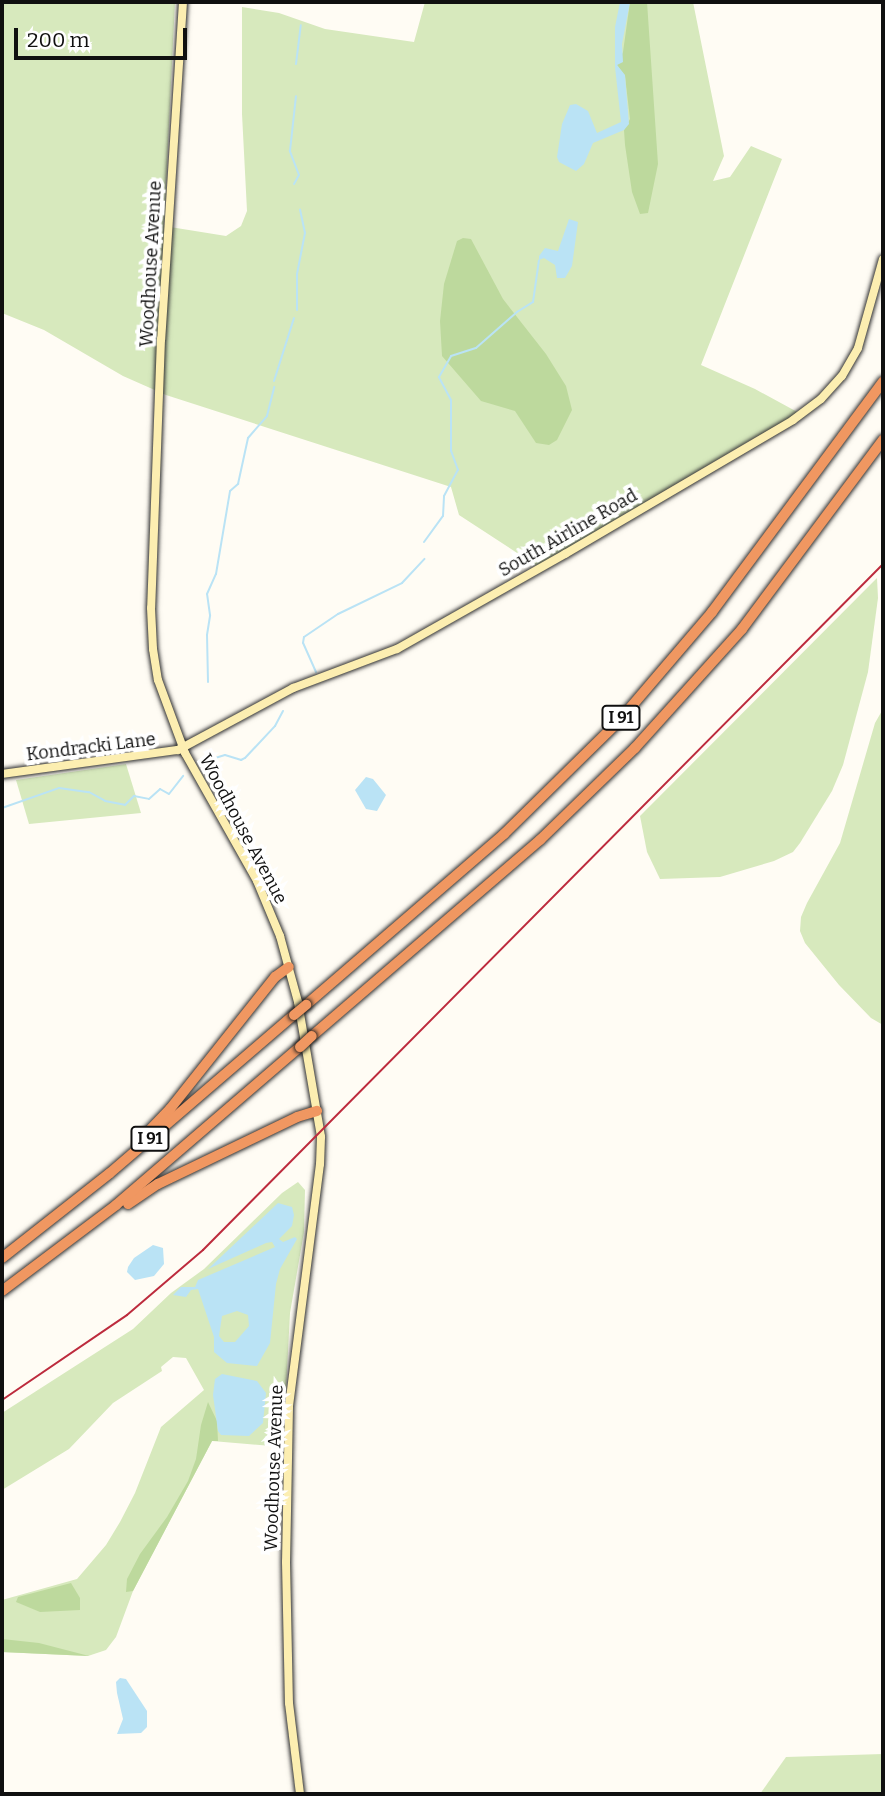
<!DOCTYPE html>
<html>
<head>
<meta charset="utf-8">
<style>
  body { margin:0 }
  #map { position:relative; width:885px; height:1796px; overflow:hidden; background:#fffcf4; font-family:Bitter,serif }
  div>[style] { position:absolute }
  .green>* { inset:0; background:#d7e9bd }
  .forest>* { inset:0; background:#bdd99d }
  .water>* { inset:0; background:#bae3f5 }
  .stream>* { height:2px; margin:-1px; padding:0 1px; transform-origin:1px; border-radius:1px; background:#bae3f5 }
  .roads { filter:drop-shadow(0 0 2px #323232) drop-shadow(0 0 2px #323232) }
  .secondary>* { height:8px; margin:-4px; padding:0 4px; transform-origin:4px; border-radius:4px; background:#fceeb1 }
  .motorway>* { height:10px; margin:-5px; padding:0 5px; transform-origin:5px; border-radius:5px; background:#f09761 }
  .rail>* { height:2px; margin:-1px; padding:0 1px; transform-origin:1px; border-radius:1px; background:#bd2b3d }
  .bridges { filter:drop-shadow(0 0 2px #212121) drop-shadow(0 0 2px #212121) }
  .motorway-bridge>* { height:10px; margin:-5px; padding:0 5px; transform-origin:5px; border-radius:5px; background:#f09761 }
  span { translate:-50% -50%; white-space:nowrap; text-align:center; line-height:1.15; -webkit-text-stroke:7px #fff; paint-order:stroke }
  .shield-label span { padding:2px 5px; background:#fff; border:2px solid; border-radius:5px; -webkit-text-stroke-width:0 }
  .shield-label { font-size:16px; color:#101010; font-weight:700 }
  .street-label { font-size:18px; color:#101010 }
  .frame { position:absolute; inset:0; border:4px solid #101010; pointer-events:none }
  .scale { position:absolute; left:14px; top:28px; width:173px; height:32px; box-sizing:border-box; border:4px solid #101010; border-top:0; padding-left:9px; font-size:21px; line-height:24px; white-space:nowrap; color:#101010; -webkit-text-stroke:5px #fff; paint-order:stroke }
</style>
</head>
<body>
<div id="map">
  <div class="green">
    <div style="clip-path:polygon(2px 2px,175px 2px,164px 226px,226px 236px,241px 226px,247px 211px,242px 114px,242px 7px,279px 13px,325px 29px,414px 42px,425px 2px,693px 2px,724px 156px,713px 181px,730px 177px,751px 146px,782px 159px,701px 365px,755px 389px,801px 414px,754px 438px,537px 566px,459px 515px,451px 487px,166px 395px,123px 376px,44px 330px,2px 313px)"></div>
    <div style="clip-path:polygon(877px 578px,878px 598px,868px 672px,843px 765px,832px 791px,800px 843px,793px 852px,774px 861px,720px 877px,660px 879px,647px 852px,640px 816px)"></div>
    <div style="clip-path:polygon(883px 709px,883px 1025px,871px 1018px,839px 985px,805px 943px,800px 931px,801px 917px,807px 903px,840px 843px,875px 723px)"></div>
    <div style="clip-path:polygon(126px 764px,141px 813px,29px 824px,16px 780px)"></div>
    <div style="clip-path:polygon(298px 1182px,305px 1190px,304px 1232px,290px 1313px,283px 1447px,212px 1441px,133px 1591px,116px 1637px,106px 1650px,88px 1656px,2px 1652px,2px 1600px,77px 1579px,106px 1545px,120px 1522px,135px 1493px,161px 1427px,204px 1390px,186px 1358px,173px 1357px,161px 1367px,162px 1371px,113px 1403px,69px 1449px,2px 1490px,2px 1413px,133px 1329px,171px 1293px,204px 1269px,282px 1193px)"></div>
    <div style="clip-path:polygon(883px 1754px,883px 1794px,760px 1794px,786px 1757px)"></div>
  </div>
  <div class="forest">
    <div style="clip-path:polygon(630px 2px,647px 2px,658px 164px,648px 213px,640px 214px,632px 192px,625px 145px,624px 130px,630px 119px,625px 76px,617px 65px,623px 52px)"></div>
    <div style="clip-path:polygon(463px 238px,471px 239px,503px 299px,546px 354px,566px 386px,572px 410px,557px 440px,549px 445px,536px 443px,515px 411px,481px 401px,442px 356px,440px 321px,444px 284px,457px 241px)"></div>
    <div style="clip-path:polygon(208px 1402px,217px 1421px,218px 1441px,212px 1441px,133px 1591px,126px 1592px,127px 1579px,140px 1554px,167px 1517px,188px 1481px,196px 1459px,201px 1425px)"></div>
    <div style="clip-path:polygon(71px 1583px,80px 1598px,80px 1610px,40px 1612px,16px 1602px,18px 1597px)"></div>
    <div style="clip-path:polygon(2px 1639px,39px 1643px,89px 1656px,2px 1652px)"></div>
  </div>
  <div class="water">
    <div style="clip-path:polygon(620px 2px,630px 2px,622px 44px,623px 62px,617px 65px,625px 75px,629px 124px,624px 130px,593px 143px,584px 164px,576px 171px,559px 162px,557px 157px,562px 124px,570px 105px,576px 104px,588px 111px,597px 133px,621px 122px,615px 67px,615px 27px)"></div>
    <div style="clip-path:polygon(569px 219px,578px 222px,572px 266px,565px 278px,557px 278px,555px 265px,544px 258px,539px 260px,539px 256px,545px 248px,558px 251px)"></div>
    <div style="clip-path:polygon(366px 777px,373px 779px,386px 795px,377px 811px,366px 809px,355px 790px)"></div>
    <div style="clip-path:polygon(evenodd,278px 1203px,292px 1207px,294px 1215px,292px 1226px,279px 1239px,283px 1242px,295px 1237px,297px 1239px,280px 1269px,276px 1284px,270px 1343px,257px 1366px,227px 1363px,214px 1352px,214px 1337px,198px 1289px,191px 1290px,186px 1297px,173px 1295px,181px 1287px,195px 1287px,198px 1280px,275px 1247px,272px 1242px,266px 1243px,208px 1269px,278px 1203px,237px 1311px,248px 1315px,249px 1326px,235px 1342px,224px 1342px,219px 1336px,222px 1316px,237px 1311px)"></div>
    <div style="clip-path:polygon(153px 1245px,163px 1248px,164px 1264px,154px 1276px,135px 1280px,127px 1272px,128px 1267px,134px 1258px)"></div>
    <div style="clip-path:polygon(222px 1374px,257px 1381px,266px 1393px,263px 1423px,249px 1436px,221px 1435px,218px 1431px,213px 1395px,215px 1379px)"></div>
    <div style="clip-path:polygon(120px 1678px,126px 1679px,147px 1711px,147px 1727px,141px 1733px,117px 1734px,123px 1719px,117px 1693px,116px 1682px)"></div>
  </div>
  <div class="stream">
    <div style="left:296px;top:64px;width:39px;rotate:-83deg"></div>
    <div style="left:294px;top:184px;width:10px;rotate:-61deg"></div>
    <div style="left:299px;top:175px;width:26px;rotate:-111deg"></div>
    <div style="left:290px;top:151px;width:55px;rotate:-83.8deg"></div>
    <div style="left:297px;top:310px;width:36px;rotate:-90deg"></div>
    <div style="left:297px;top:274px;width:42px;rotate:-79deg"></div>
    <div style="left:305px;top:233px;width:24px;rotate:-102deg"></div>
    <div style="left:274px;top:381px;width:66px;rotate:-72.4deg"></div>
    <div style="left:424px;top:542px;width:32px;rotate:-54deg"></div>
    <div style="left:443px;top:516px;width:20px;rotate:-87deg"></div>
    <div style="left:444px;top:496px;width:30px;rotate:-62deg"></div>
    <div style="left:458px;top:470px;width:20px;rotate:-110deg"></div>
    <div style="left:451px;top:451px;width:51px;rotate:-90deg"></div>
    <div style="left:451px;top:400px;width:26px;rotate:-118deg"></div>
    <div style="left:439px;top:377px;width:24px;rotate:-60deg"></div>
    <div style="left:451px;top:356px;width:26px;rotate:-18deg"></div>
    <div style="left:476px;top:348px;width:55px;rotate:-41.3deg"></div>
    <div style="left:517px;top:312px;width:19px;rotate:-32deg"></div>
    <div style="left:533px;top:302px;width:42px;rotate:-81.9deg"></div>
    <div style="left:316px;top:672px;width:32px;rotate:-114deg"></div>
    <div style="left:303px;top:643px;width:6px;rotate:-81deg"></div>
    <div style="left:304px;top:637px;width:41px;rotate:-34.1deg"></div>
    <div style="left:338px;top:614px;width:71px;rotate:-25.8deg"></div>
    <div style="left:402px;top:583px;width:33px;rotate:-47deg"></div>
    <div style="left:208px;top:682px;width:47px;rotate:-91.2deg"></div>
    <div style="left:207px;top:635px;width:20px;rotate:-81deg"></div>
    <div style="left:210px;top:615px;width:21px;rotate:-98deg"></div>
    <div style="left:207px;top:594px;width:22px;rotate:-66deg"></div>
    <div style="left:216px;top:574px;width:84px;rotate:-80.4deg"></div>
    <div style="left:230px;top:491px;width:11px;rotate:-41deg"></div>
    <div style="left:238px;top:484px;width:47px;rotate:-77.7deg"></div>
    <div style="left:248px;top:438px;width:29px;rotate:-49deg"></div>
    <div style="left:267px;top:416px;width:30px;rotate:-76deg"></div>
    <div style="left:202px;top:762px;width:24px;rotate:-17deg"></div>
    <div style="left:225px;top:755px;width:17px;rotate:17deg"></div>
    <div style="left:241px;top:760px;width:4px;rotate:-27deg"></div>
    <div style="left:245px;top:758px;width:44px;rotate:-46.8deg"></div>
    <div style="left:275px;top:726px;width:17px;rotate:-62deg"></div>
    <div style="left:2px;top:808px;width:60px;rotate:-19.3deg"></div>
    <div style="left:59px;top:788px;width:30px;rotate:8deg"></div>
    <div style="left:89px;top:792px;width:18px;rotate:29deg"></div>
    <div style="left:105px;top:801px;width:20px;rotate:11deg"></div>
    <div style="left:125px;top:805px;width:13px;rotate:-45deg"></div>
    <div style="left:134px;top:796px;width:15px;rotate:11deg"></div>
    <div style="left:149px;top:799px;width:15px;rotate:-42deg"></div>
    <div style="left:160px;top:789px;width:10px;rotate:29deg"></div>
    <div style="left:169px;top:794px;width:23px;rotate:-52deg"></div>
  </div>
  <div class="roads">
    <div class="secondary">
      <div style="left:183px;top:2px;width:338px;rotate:93.7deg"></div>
      <div style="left:161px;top:339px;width:269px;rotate:92.1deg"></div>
      <div style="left:151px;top:608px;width:41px;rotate:87.2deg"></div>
      <div style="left:153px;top:649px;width:31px;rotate:81deg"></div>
      <div style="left:158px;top:680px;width:78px;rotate:69.7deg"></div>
      <div style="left:185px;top:753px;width:147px;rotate:60.6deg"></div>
      <div style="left:257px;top:881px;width:60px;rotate:67.3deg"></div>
      <div style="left:280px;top:936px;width:68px;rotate:74.7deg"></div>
      <div style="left:298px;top:1002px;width:137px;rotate:80.3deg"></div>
      <div style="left:321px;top:1137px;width:27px;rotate:92deg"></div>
      <div style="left:320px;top:1164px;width:245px;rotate:97.3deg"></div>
      <div style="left:289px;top:1407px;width:155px;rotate:91.1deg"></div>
      <div style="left:286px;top:1562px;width:141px;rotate:88.8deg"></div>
      <div style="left:289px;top:1703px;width:92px;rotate:83.1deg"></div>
      <div style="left:2px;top:774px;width:178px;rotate:-7.8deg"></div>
      <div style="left:178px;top:750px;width:131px;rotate:-28.3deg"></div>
      <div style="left:293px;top:688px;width:111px;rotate:-20.6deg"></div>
      <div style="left:397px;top:649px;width:193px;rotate:-29.5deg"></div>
      <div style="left:565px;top:554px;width:264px;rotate:-30.4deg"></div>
      <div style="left:793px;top:420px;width:35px;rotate:-37deg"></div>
      <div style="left:821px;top:399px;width:31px;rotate:-48deg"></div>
      <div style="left:842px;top:376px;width:32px;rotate:-60deg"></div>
      <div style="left:858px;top:348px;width:92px;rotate:-74.3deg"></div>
    </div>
    <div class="motorway">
      <div style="left:306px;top:1005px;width:262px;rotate:-40.8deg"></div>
      <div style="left:504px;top:834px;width:161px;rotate:-44.5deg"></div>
      <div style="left:619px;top:721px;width:143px;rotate:-49.5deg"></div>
      <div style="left:712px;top:612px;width:287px;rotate:-53.4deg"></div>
      <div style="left:312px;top:1036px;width:301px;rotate:-40.7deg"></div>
      <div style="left:540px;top:840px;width:132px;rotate:-44.1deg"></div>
      <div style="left:635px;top:748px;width:160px;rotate:-48deg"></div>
      <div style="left:742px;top:629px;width:236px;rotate:-53.3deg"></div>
      <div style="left:146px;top:1134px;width:35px;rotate:-46deg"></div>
      <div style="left:170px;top:1109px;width:169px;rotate:-51.5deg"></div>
      <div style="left:275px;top:977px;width:17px;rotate:-36deg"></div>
      <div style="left:128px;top:1204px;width:36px;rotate:-34deg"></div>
      <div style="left:158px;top:1184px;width:154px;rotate:-25.7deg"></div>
      <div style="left:297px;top:1117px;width:21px;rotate:-17deg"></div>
      <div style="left:2px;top:1258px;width:137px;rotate:-38.2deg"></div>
      <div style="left:110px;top:1173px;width:243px;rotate:-40.7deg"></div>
      <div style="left:2px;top:1291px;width:143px;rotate:-37deg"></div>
      <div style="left:116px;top:1205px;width:243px;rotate:-40.7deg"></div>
    </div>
  </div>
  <div class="rail">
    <div style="left:2px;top:1400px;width:151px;rotate:-34.2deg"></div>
    <div style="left:127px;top:1315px;width:100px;rotate:-40.5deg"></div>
    <div style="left:203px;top:1250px;width:966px;rotate:-45.25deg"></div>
  </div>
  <div class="bridges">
    <div class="motorway-bridge">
      <div style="left:294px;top:1015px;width:16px;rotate:-40deg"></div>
      <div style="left:300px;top:1047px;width:16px;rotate:-43deg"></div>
    </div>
  </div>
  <div class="shield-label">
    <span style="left:621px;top:718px">I 91</span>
    <span style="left:150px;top:1139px">I 91</span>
  </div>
  <div class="street-label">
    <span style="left:151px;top:264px;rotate:-87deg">Woodhouse Avenue</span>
    <span style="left:568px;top:533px;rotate:-30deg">South Airline Road</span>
    <span style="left:91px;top:747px;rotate:-7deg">Kondracki Lane</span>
    <span style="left:243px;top:829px;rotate:62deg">Woodhouse Avenue</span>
    <span style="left:274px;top:1468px;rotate:-88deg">Woodhouse Avenue</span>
  </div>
  <div class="frame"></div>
  <div class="scale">200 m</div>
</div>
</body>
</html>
